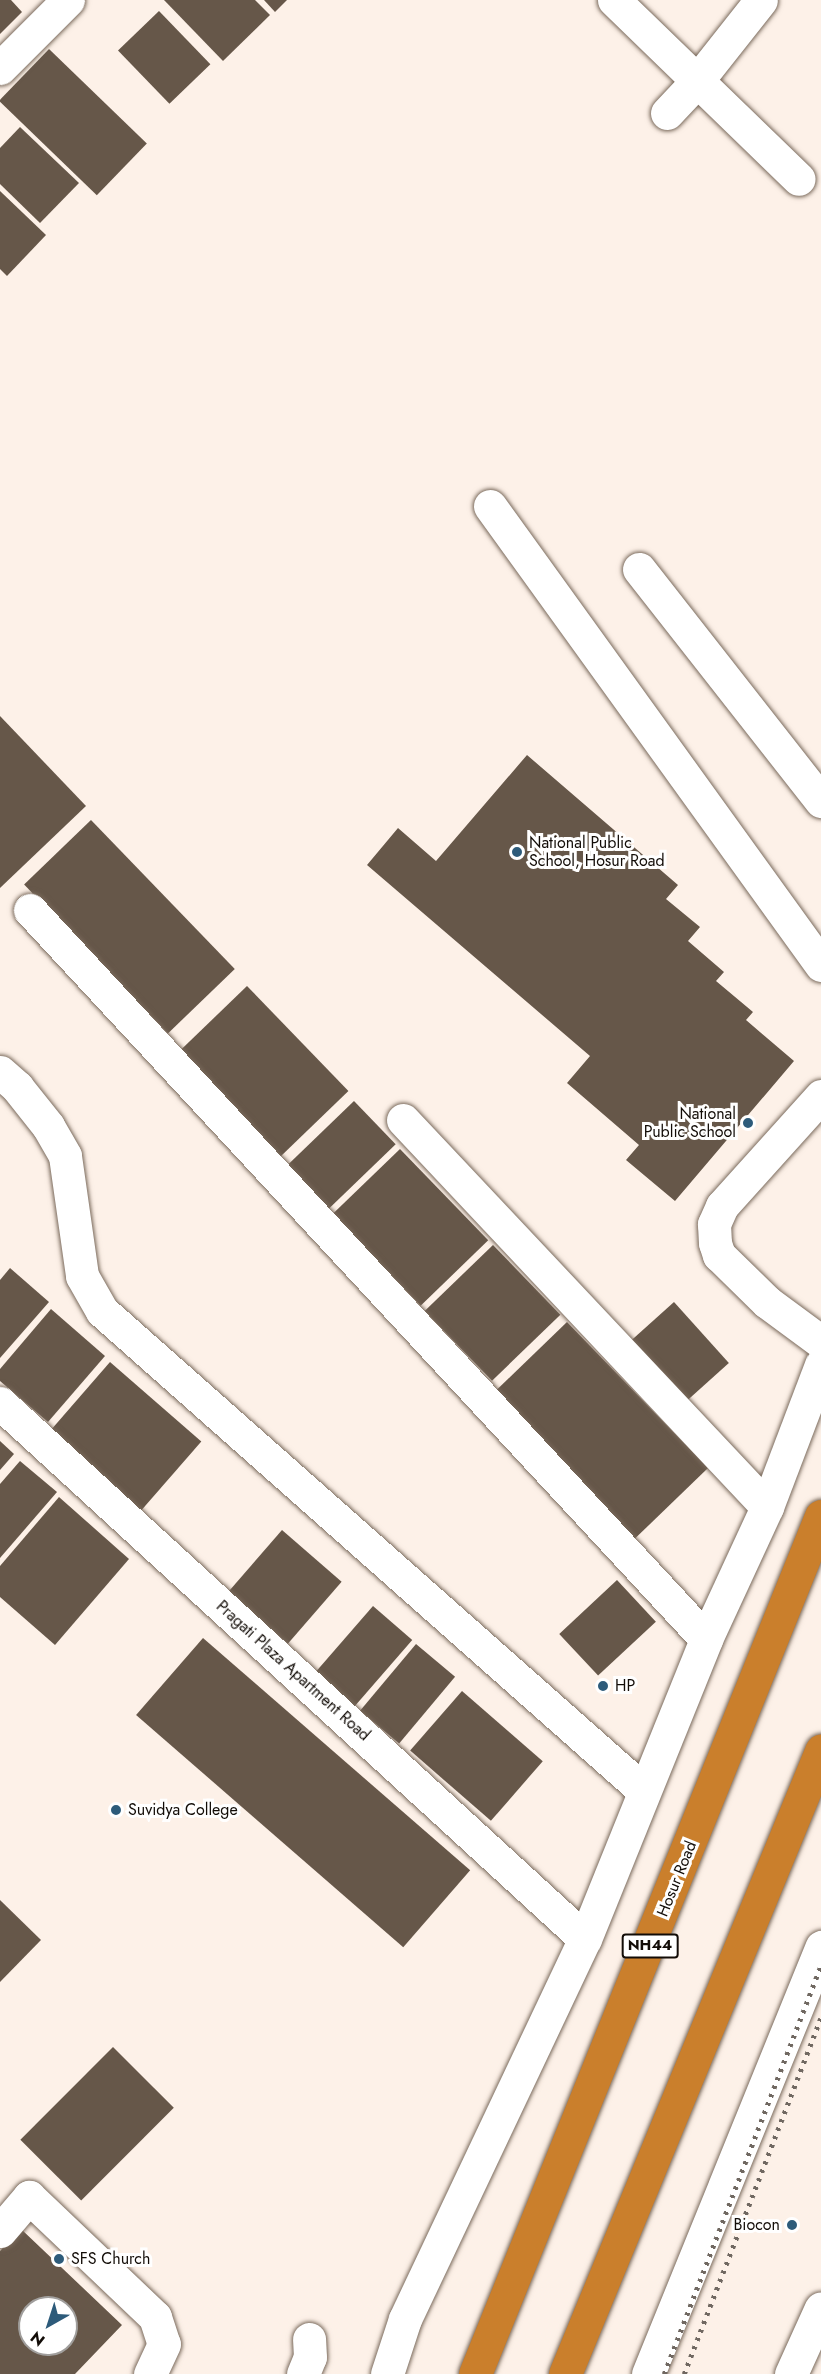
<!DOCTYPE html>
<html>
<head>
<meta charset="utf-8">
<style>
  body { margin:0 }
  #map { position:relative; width:821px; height:2374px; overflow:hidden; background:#fdf1e8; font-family:Jost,sans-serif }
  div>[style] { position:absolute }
  .building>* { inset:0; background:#665749; transform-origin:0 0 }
  .roads { filter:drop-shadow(0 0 2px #7a6a5c) drop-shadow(0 0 2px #7a6a5c) }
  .minor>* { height:33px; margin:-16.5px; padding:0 16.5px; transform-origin:16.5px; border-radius:16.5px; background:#fff }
  .highway>* { height:33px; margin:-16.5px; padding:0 16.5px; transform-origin:16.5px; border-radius:16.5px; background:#ca7f2c }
  .rail>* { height:4.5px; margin-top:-2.25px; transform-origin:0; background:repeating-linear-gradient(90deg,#706861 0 3px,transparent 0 9px) }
  .dots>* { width:16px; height:16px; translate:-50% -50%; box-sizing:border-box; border:3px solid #fff; border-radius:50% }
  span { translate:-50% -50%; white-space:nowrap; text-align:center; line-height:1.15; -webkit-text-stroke:6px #fff; paint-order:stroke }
  .shield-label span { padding:2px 4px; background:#fff; border:2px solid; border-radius:4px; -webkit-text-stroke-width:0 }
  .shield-label { font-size:15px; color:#120c07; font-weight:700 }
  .poi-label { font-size:16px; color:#120c07 }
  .left { translate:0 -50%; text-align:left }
  .right { translate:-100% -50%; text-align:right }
  .street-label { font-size:16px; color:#120c07 }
  .north { position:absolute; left:18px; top:2296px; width:60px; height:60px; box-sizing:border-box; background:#fff; border:2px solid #a09e9c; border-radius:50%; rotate:219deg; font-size:16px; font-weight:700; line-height:24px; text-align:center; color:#120c07 }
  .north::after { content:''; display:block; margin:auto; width:21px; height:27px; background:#2d5b7a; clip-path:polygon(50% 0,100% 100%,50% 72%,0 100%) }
</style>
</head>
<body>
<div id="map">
  <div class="building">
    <div style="clip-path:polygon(0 0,11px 0,22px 12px,0 34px)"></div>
    <div style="clip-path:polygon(164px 0,255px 0,270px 15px,223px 61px)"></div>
    <div style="clip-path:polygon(264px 0,287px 0,275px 12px)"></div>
    <div style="left:159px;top:11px;width:74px;height:57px;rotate:46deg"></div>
    <div style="left:49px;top:49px;width:136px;height:72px;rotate:44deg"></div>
    <div style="clip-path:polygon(20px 127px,79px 183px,40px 223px,0 184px,0 148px)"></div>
    <div style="clip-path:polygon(0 191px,46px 235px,7px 276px,0 269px)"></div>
    <div style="clip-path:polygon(0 716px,86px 806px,0 888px)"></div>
    <div style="clip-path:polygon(527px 755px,678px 885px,666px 899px,700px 927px,688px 941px,724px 972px,716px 981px,753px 1012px,746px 1020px,794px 1061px,675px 1201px,626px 1160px,639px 1145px,567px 1083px,590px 1056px,367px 865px,398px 828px,436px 861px)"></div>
    <div style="left:91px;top:820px;width:207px;height:93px;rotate:46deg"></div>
    <div style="left:247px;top:986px;width:146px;height:94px;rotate:46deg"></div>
    <div style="left:354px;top:1101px;width:60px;height:93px;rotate:46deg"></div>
    <div style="left:400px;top:1149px;width:127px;height:94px;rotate:46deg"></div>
    <div style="left:493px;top:1245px;width:97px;height:95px;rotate:46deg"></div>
    <div style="clip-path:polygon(10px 1268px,49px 1302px,0 1358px,0 1280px)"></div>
    <div style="left:674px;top:1302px;width:82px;height:67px;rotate:48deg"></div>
    <div style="clip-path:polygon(51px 1309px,105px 1356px,48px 1422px,0 1381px,0 1369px)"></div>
    <div style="left:567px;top:1322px;width:203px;height:107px;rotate:46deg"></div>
    <div style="left:110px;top:1362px;width:121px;height:95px;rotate:41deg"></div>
    <div style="clip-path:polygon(0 1441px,14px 1454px,0 1470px)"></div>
    <div style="clip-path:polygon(20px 1461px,57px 1492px,0 1558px,0 1484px)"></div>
    <div style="clip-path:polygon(59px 1497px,129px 1559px,55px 1645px,0 1597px,0 1566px)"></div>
    <div style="left:282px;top:1530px;width:79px;height:82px;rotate:41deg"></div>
    <div style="left:617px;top:1580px;width:57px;height:79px;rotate:47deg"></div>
    <div style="left:373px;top:1606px;width:52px;height:92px;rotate:41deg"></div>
    <div style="left:203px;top:1638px;width:354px;height:102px;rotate:41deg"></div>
    <div style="left:416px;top:1644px;width:51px;height:87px;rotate:40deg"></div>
    <div style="left:462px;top:1691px;width:107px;height:79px;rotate:41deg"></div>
    <div style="clip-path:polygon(0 1900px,41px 1940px,0 1982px)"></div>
    <div style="left:113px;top:2047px;width:86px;height:131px;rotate:45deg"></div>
    <div style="clip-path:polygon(evenodd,21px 2229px,122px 2325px,75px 2374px,0 2374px,0 2251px,21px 2229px,30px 2308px,66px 2308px,66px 2344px,30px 2344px,30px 2308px)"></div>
  </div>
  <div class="roads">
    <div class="minor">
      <div style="left:614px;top:0;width:257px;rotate:44.1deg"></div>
      <div style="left:0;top:68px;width:96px;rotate:-45deg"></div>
      <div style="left:667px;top:113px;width:44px;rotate:-46.8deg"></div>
      <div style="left:697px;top:81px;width:103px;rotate:-51.7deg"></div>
      <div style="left:490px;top:506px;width:566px;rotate:54.2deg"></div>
      <div style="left:639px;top:569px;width:295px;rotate:51.9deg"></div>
      <div style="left:30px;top:910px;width:994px;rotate:47.16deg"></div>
      <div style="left:0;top:1072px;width:23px;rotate:41deg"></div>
      <div style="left:17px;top:1087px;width:50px;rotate:51.5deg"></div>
      <div style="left:48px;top:1126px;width:34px;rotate:60deg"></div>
      <div style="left:65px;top:1156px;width:121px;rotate:81.9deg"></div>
      <div style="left:82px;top:1276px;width:40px;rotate:60.3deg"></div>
      <div style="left:102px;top:1311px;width:723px;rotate:41.52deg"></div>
      <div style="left:821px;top:1096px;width:148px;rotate:132deg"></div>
      <div style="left:722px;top:1206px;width:20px;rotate:114deg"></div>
      <div style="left:714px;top:1224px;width:19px;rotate:87deg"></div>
      <div style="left:715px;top:1243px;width:13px;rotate:72deg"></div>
      <div style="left:719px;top:1255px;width:67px;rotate:44.4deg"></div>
      <div style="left:767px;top:1302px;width:67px;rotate:36.5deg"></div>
      <div style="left:403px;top:1120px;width:531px;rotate:46.75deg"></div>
      <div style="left:0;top:1403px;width:793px;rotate:42.5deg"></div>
      <div style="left:0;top:2231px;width:45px;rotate:-49.5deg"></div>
      <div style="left:29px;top:2197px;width:174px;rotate:43.6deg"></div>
      <div style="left:155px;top:2317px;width:28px;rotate:72deg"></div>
      <div style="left:164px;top:2344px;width:33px;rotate:115deg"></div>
      <div style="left:303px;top:2374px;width:18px;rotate:-68deg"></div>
      <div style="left:310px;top:2357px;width:18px;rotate:-93deg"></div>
      <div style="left:387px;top:2374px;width:58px;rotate:-71.9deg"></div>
      <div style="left:405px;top:2319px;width:420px;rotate:-64.7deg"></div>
      <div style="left:585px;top:1939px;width:323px;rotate:-68deg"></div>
      <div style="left:706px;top:1639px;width:145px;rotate:-65.2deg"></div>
      <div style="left:767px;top:1507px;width:152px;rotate:-69.2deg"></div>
      <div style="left:648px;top:2374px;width:461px;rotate:-67.9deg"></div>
      <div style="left:791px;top:2374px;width:72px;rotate:-65.6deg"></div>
    </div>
    <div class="highway">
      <div style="left:475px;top:2374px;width:925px;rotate:-68.04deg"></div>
      <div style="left:565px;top:2374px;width:674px;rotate:-67.66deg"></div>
    </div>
  </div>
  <div class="rail">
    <div style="left:664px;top:2374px;width:437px;rotate:-69deg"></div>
    <div style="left:684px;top:2374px;width:381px;rotate:-69deg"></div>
  </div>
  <div class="dots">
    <div style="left:517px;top:852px;background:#2d5b7a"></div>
    <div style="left:748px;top:1123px;background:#2d5b7a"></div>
    <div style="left:603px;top:1686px;background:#2d5b7a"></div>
    <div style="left:116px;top:1810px;background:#2d5b7a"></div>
    <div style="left:792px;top:2225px;background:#2d5b7a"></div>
    <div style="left:59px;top:2259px;background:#2d5b7a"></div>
  </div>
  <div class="shield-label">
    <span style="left:650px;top:1946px">NH44</span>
  </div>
  <div class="poi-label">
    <span class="left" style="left:529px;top:852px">National Public<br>School, Hosur Road</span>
    <span class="right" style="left:736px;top:1123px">National<br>Public School</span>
    <span class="left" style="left:615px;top:1686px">HP</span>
    <span class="left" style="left:128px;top:1810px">Suvidya College</span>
    <span class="right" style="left:780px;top:2225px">Biocon</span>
    <span class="left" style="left:71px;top:2259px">SFS Church</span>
  </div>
  <div class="street-label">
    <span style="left:293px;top:1671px;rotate:42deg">Pragati Plaza Apartment Road</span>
    <span style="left:677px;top:1879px;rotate:-68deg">Hosur Road</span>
  </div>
  <div class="north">N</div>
</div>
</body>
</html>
